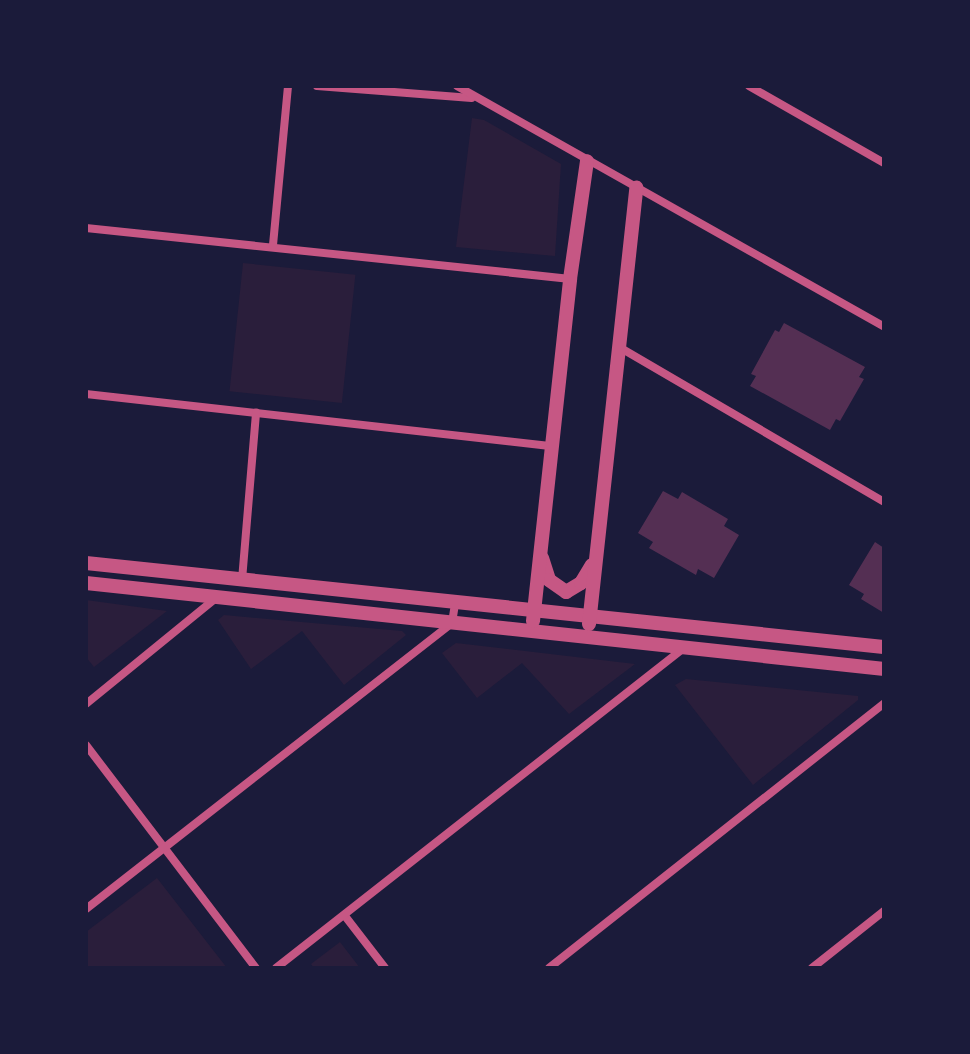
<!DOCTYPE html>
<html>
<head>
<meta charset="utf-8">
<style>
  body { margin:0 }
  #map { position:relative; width:970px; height:1054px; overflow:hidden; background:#1b1b3a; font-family:Roboto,sans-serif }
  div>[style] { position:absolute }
  .green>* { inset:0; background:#2a1e3b; transform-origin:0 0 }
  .building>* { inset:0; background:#542f53 }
  .minor>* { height:8px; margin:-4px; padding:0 4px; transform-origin:4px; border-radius:4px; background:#c65784 }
  .tertiary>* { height:14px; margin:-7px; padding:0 7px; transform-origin:7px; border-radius:7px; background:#c65784 }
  span { translate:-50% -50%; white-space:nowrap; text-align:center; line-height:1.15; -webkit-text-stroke:7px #1b1b3a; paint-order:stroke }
  .frame { position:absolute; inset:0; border:88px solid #1b1b3a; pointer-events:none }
</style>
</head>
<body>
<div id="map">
  <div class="green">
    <div style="clip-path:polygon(472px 118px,484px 120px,561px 164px,555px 256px,456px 247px)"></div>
    <div style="left:243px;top:263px;width:113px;height:129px;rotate:6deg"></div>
    <div style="clip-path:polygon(86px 600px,167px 611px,94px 667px,86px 657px)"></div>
    <div style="clip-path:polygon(224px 615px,402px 631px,406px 635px,344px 685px,302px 631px,251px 669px,218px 620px)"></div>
    <div style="clip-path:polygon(456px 643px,635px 664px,569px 714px,522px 663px,477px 698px,442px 653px)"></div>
    <div style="clip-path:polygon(686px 679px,858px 696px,858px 700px,753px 785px,675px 685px)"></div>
    <div style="clip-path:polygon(157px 878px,227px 968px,86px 968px,86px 932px)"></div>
    <div style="clip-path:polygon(340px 942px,360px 968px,314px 968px,311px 964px)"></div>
  </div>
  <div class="building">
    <div style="clip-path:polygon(784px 323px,865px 367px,859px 377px,864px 379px,840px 421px,836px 419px,830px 430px,750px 386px,756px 376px,751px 374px,775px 330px,779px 332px)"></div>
    <div style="clip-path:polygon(663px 491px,678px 499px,682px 492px,728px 519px,724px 526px,739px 535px,714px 578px,698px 569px,696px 575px,649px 548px,653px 542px,638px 533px)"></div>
    <div style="clip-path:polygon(875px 542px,884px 548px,884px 613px,861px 599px,864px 594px,849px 585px)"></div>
  </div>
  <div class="minor">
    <div style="left:317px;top:86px;width:155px;rotate:4.4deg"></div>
    <div style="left:457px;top:86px;width:490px;rotate:29.4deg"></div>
    <div style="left:749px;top:86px;width:155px;rotate:29.7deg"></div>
    <div style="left:86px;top:228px;width:487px;rotate:6deg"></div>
    <div style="left:273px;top:245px;width:160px;rotate:-84.6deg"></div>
    <div style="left:619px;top:347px;width:307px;rotate:30.3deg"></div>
    <div style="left:86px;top:394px;width:469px;rotate:6.4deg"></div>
    <div style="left:242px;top:580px;width:168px;rotate:-85.2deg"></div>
    <div style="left:86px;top:704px;width:168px;rotate:-39.2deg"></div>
    <div style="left:86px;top:745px;width:280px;rotate:52.7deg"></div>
    <div style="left:86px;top:909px;width:464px;rotate:-38deg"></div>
    <div style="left:452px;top:623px;width:20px;rotate:-81deg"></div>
    <div style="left:345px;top:916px;width:66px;rotate:52.4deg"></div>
    <div style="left:276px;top:968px;width:519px;rotate:-38.11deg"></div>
    <div style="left:549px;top:968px;width:427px;rotate:-38.3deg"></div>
    <div style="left:812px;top:968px;width:92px;rotate:-38.4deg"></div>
  </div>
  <div class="tertiary">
    <div style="left:542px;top:558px;width:23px;rotate:72deg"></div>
    <div style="left:549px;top:580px;width:21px;rotate:35deg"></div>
    <div style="left:566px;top:592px;width:17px;rotate:-31deg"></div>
    <div style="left:581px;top:583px;width:21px;rotate:-59deg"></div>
    <div style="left:86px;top:563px;width:802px;rotate:6.01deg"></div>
    <div style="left:86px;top:583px;width:803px;rotate:6.15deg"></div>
    <div style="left:533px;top:621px;width:344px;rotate:-83.8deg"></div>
    <div style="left:570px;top:279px;width:119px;rotate:-81.8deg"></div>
    <div style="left:589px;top:624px;width:439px;rotate:-83.8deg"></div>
  </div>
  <div class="frame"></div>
</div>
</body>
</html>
